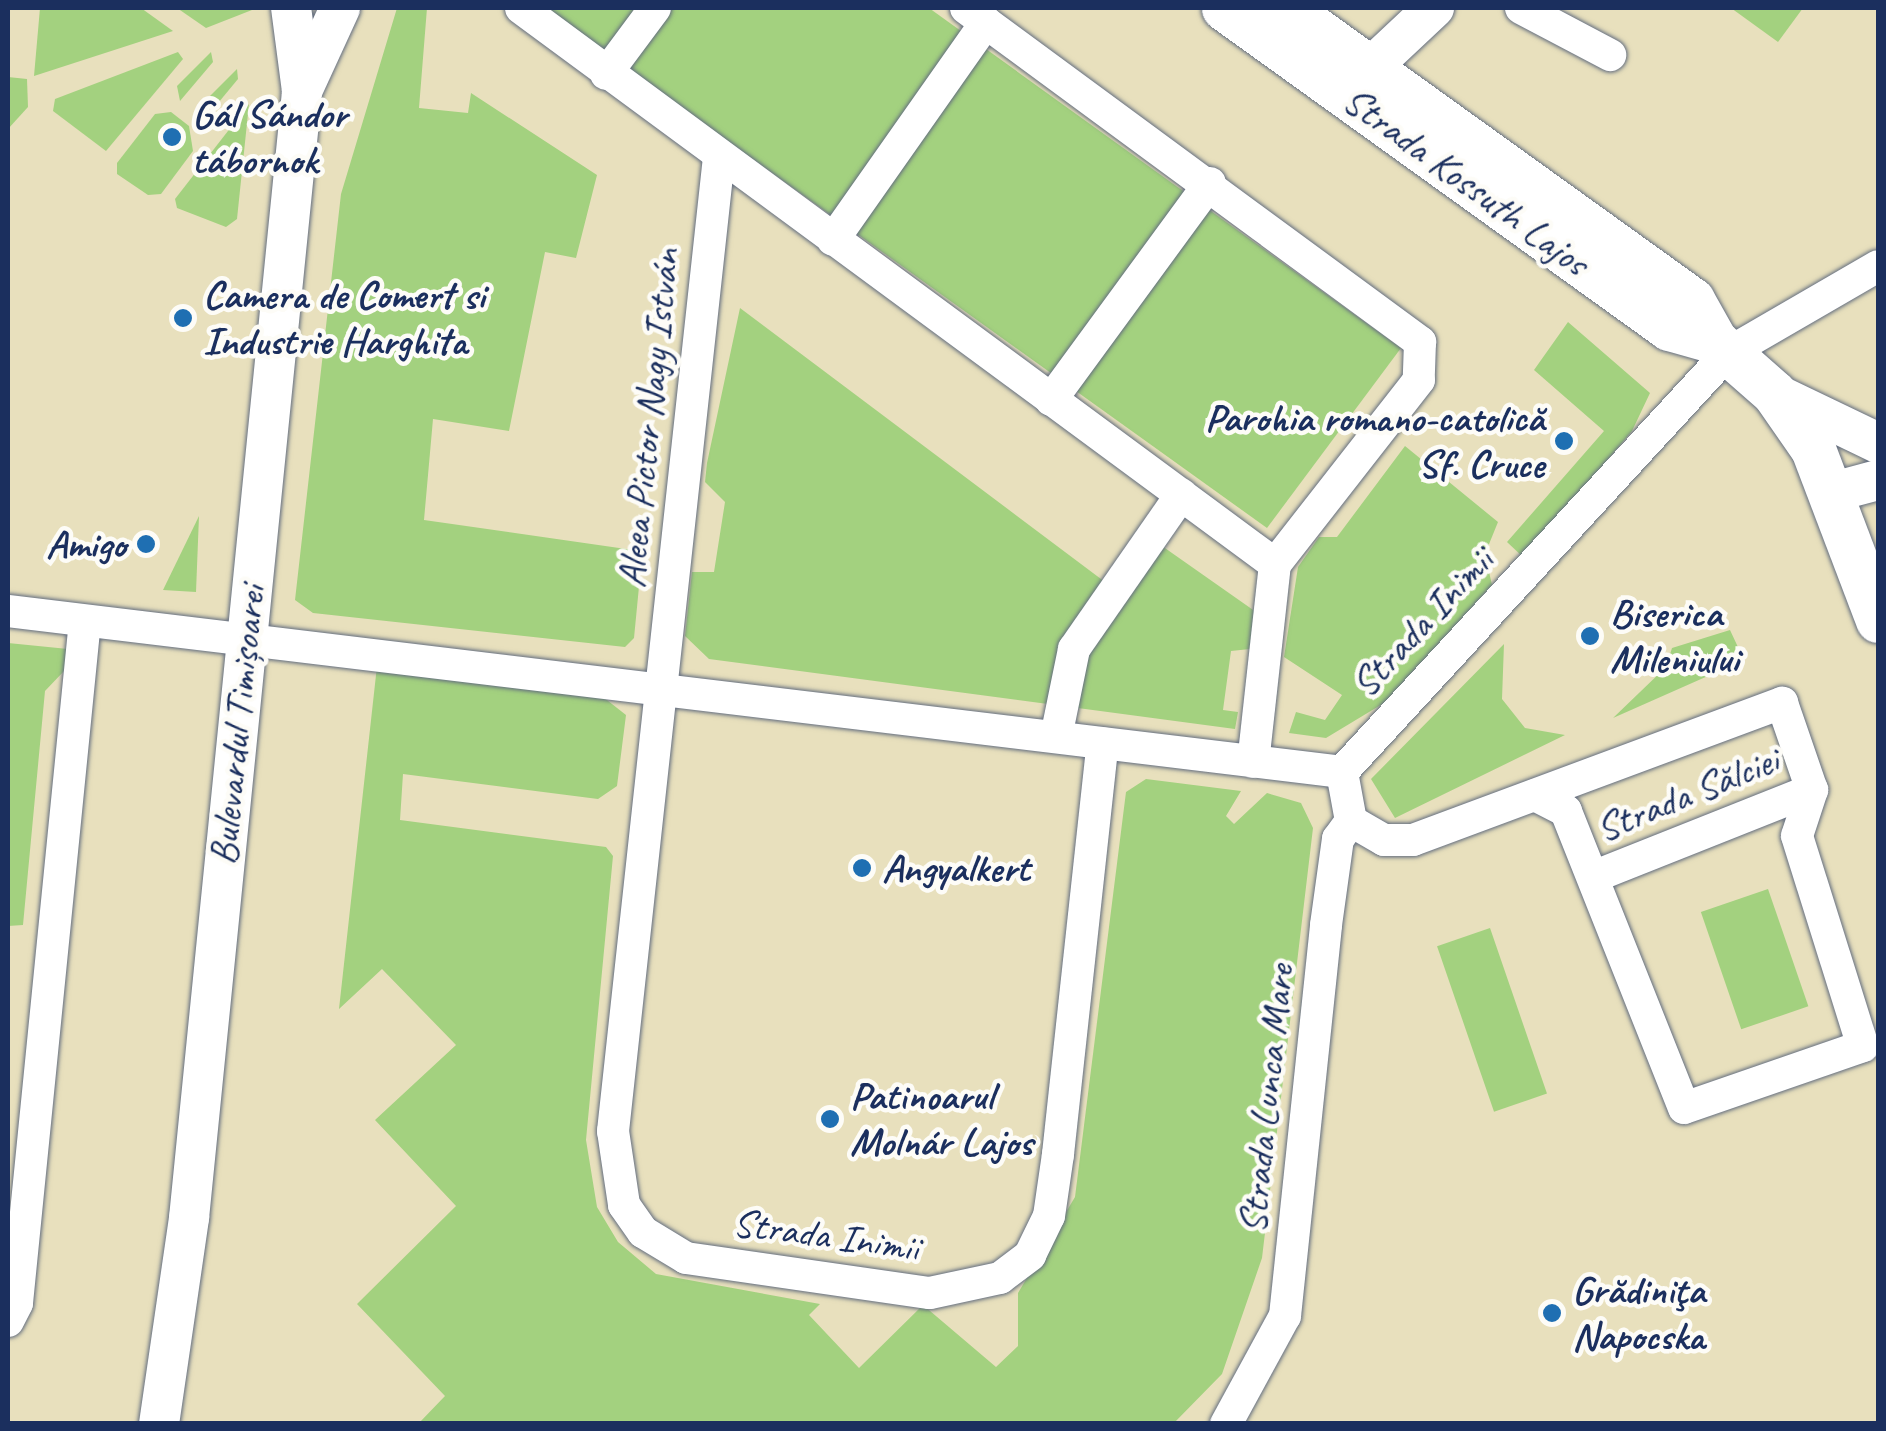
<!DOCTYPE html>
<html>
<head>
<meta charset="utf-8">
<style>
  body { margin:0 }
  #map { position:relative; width:1886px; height:1431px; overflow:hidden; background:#e8e0bd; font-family:Caveat,sans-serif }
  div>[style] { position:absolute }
  .green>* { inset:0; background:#a3d17f; transform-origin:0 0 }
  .roads { filter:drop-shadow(0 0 2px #636d7f) drop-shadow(0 0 2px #636d7f) }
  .minor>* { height:32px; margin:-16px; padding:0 16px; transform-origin:16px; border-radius:16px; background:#fff }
  .tertiary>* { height:40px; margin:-20px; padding:0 20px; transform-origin:20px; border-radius:20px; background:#fff }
  .secondary>* { height:45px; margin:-22.5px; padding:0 22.5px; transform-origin:22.5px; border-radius:22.5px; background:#fff }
  .dots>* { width:28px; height:28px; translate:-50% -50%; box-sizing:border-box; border:5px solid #fdfcf7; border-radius:50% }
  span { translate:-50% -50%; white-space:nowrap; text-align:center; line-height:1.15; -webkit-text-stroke:9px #fdfcf7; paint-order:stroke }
  .poi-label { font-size:40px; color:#1b2f5e; font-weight:700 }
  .left { translate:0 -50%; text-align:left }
  .right { translate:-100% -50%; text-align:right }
  .street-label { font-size:40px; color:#1b2f5e }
  .frame { position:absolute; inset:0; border:10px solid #1b2f5e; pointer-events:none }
</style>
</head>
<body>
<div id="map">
  <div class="green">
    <div style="clip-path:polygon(40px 8px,141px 8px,173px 31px,34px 76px)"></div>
    <div style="clip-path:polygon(177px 8px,251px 8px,252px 10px,206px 28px)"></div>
    <div style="clip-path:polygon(397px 8px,427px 8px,419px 108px,468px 113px,471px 93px,597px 175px,576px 258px,545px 252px,509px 431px,433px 419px,424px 520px,633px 550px,641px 566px,634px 638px,625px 647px,313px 613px,295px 600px,341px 194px)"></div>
    <div style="clip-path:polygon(542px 8px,929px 8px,1401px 348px,1267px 528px)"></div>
    <div style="clip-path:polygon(1731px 8px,1803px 8px,1778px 42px)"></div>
    <div style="clip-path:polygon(178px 52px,183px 59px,106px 151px,53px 111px,55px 99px)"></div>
    <div style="clip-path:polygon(211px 52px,213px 62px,180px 101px,177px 86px)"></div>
    <div style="clip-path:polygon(237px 69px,238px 79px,204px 120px,201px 105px)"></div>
    <div style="clip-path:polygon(8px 77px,27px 79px,28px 107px,8px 129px)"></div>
    <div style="clip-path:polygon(249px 104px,237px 219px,226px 227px,177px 208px,175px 199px)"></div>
    <div style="clip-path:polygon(171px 112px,189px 126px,193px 151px,161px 194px,148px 195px,117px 174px,117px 163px,155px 114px)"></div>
    <div style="clip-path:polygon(740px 308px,1125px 597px,1162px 546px,1256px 612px,1250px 649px,1231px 651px,1223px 710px,1238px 712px,1235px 729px,709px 659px,685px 636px,692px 572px,714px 572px,725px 502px,705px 482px,707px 463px)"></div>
    <div style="clip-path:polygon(1568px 322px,1650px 393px,1632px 431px,1524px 558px,1507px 542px,1604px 431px,1534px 370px)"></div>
    <div style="clip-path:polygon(1405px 446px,1498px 522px,1485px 554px,1492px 585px,1384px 703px,1326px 738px,1289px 733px,1296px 712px,1325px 720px,1342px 695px,1284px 657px,1298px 567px,1319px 537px,1337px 537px)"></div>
    <div style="clip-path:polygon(199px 516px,196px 592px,163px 590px)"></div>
    <div style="clip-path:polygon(1730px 630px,1744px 660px,1613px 718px,1666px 667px,1672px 648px)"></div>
    <div style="clip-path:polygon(8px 643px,68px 649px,65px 670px,45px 691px,23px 925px,8px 926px)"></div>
    <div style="clip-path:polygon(1504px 644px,1502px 699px,1525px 728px,1565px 735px,1395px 818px,1371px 779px)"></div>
    <div style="clip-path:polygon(377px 666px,598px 693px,626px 715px,617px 786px,598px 799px,403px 774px,400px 820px,606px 847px,613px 856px,586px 1140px,597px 1207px,618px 1242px,656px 1274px,820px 1304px,809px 1315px,859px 1368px,923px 1305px,996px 1367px,1018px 1346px,1018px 1293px,1075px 1197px,1126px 792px,1146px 779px,1241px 791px,1226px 816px,1234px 824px,1267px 793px,1301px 803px,1313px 828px,1262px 1258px,1222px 1374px,1174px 1423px,419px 1423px,445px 1396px,357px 1304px,456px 1206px,375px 1120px,456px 1045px,382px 969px,339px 1009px)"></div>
    <div style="left:1768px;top:889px;width:124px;height:71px;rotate:71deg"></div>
    <div style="left:1490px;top:928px;width:175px;height:56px;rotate:71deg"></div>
  </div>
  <div class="roads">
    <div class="minor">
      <div style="left:521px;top:8px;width:937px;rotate:36.41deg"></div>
      <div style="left:966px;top:8px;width:564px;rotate:36.34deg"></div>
      <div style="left:1420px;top:342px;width:38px;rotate:92deg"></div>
      <div style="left:1419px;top:380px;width:234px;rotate:128deg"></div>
      <div style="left:1275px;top:564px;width:199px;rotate:96.3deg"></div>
      <div style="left:1521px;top:8px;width:101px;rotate:27.8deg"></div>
      <div style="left:606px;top:74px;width:82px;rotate:-53.4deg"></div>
      <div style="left:719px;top:157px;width:980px;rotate:96.21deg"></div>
      <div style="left:613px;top:1131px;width:75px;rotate:81.5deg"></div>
      <div style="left:624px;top:1205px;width:33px;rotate:55deg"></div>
      <div style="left:643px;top:1232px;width:50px;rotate:31.2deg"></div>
      <div style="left:686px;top:1258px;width:246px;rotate:8.2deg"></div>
      <div style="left:930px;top:1293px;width:72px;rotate:-12.1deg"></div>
      <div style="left:1000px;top:1278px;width:38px;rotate:-37deg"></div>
      <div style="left:1030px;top:1255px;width:43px;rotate:-64deg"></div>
      <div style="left:1049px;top:1216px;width:63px;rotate:-81.7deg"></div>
      <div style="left:1058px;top:1154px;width:413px;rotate:-83.8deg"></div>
      <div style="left:833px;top:240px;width:266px;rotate:-54.9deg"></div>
      <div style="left:1051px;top:400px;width:269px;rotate:-53.8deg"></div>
      <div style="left:8px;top:611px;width:1344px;rotate:6.88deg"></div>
      <div style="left:1056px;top:737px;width:90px;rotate:-78.4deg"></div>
      <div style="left:1074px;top:649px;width:188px;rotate:-55.2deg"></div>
      <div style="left:1342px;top:772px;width:570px;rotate:-47.35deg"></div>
      <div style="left:1728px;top:353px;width:173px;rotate:-30.1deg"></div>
      <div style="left:1351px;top:821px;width:38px;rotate:30deg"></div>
      <div style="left:1384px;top:840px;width:29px"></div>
      <div style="left:1413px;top:840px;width:394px;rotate:-20.4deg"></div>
      <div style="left:1782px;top:703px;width:92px;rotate:71deg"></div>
      <div style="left:1812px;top:790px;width:48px;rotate:108.1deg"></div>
      <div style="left:1797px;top:836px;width:220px;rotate:72.6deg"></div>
      <div style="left:1863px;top:1046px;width:189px;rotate:160.9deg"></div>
      <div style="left:1684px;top:1108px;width:320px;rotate:-111.7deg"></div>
      <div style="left:1566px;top:811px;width:35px;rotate:-153deg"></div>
      <div style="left:1593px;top:877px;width:236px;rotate:-21.7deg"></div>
      <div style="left:8px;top:1321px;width:20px;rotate:-63deg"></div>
      <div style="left:17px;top:1303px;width:685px;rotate:-84.31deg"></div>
      <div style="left:1226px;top:1424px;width:123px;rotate:-61.4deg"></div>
      <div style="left:1285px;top:1316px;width:393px;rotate:-84deg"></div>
      <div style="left:1326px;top:925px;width:87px;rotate:-82.1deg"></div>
      <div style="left:1338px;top:839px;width:22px;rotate:-54deg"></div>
      <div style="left:1351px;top:821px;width:50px;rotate:-100.4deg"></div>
    </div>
    <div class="tertiary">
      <div style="left:1370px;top:68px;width:88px;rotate:-43.2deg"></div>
      <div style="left:302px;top:91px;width:91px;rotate:-65.4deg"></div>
      <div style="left:1774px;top:393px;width:115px;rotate:25.7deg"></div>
      <div style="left:1833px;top:492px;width:47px;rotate:-14.9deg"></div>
      <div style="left:159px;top:1424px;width:208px;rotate:-81.7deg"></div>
      <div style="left:189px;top:1218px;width:1133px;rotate:-84.27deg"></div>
      <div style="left:302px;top:91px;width:84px;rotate:-97.5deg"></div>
    </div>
    <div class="secondary">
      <div style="left:1224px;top:8px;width:548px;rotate:35.72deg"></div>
      <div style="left:1669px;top:328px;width:48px;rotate:15.8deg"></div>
      <div style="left:1286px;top:8px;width:500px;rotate:35.72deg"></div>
      <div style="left:1692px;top:300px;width:47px;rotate:60.7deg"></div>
      <div style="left:1715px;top:341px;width:79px;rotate:41.4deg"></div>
      <div style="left:1774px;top:393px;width:68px;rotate:55.1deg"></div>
      <div style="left:1813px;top:449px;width:183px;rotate:69.2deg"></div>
    </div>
  </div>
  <div class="dots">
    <div style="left:172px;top:137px;background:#1f6fb2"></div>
    <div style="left:183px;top:318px;background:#1f6fb2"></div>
    <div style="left:1564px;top:441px;background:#1f6fb2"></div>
    <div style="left:146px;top:544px;background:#1f6fb2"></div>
    <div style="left:1590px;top:636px;background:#1f6fb2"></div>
    <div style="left:862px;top:868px;background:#1f6fb2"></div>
    <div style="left:830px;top:1119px;background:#1f6fb2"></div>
    <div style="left:1552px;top:1313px;background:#1f6fb2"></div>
  </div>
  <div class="poi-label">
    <span class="left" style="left:192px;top:137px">Gál Sándor<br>tábornok</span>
    <span class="left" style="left:203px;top:318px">Camera de Comert si<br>Industrie Harghita</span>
    <span class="right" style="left:1544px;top:441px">Parohia romano-catolică<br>Sf. Cruce</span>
    <span class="right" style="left:126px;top:544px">Amigo</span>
    <span class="left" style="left:1610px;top:636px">Biserica<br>Mileniului</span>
    <span class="left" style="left:882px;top:868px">Angyalkert</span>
    <span class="left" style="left:850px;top:1119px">Patinoarul<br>Molnár Lajos</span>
    <span class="left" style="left:1572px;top:1313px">Grădiniţa<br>Napocska</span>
  </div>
  <div class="street-label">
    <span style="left:1466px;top:181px;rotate:36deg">Strada Kossuth Lajos</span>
    <span style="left:648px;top:418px;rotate:-84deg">Aleea Pictor Nagy István</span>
    <span style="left:1422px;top:622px;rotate:-47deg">Strada Inimii</span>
    <span style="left:237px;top:725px;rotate:-84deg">Bulevardul Timișoarei</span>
    <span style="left:1687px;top:794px;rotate:-22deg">Strada Sălciei</span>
    <span style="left:1266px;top:1099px;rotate:-84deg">Strada Lunca Mare</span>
    <span style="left:826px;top:1235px;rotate:8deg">Strada Inimii</span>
  </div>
  <div class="frame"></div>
</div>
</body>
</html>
